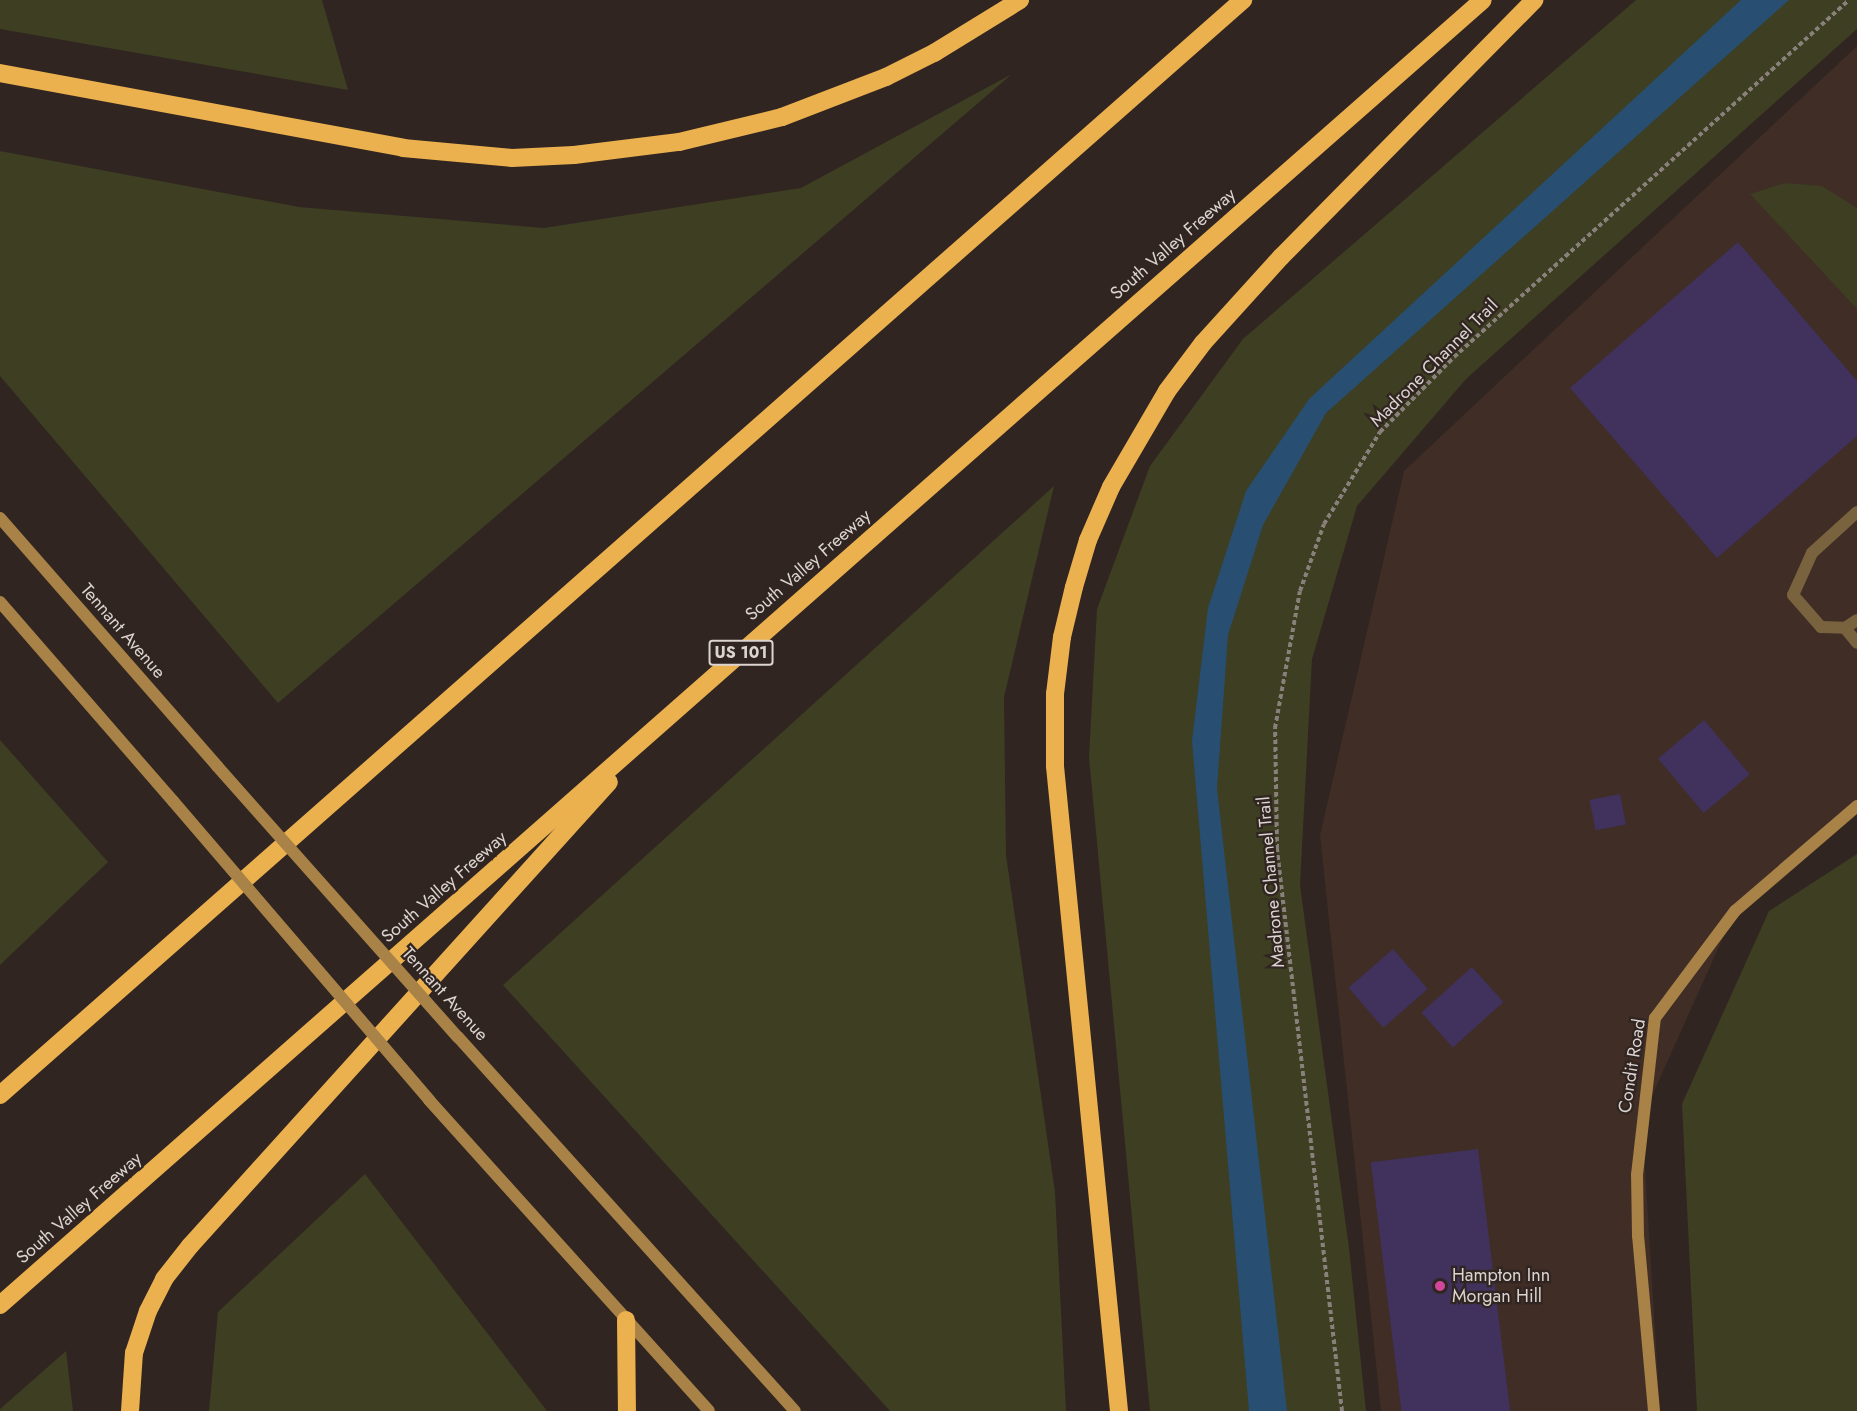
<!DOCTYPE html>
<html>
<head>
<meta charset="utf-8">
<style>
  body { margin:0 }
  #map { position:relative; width:1857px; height:1411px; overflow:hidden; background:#302521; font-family:Jost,sans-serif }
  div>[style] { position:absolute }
  .built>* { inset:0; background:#3f2d26 }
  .green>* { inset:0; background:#3d3e22 }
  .water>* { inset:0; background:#284f71 }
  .building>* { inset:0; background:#40325c; transform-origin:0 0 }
  .path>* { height:4px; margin-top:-2px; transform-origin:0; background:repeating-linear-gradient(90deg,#89807c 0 4.5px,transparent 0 7.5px) }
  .lane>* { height:12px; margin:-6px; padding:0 6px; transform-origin:6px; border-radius:6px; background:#79623e }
  .secondary>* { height:12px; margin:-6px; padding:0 6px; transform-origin:6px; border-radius:6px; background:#a88246 }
  .highway>* { height:18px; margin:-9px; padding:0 9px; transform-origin:9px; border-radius:9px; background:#ecb14f }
  .secondary-bridge>* { height:12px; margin:-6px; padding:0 6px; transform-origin:6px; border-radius:6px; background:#a88246 }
  .dots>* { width:16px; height:16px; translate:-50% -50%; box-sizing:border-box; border:3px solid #302521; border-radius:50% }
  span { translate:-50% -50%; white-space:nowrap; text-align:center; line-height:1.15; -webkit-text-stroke:4.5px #302521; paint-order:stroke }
  .shield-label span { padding:2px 4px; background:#302521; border:2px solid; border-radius:4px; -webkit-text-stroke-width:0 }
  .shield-label { font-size:16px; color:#dcd4d1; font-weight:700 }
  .street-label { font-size:18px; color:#dcd4d1 }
  .poi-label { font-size:18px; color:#dcd4d1 }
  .left { translate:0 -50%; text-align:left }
</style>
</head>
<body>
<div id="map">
  <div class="built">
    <div style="clip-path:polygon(1857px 46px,1857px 802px,1735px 911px,1642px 1118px,1660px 1411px,1381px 1411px,1320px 835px,1404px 471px)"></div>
  </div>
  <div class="green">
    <div style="clip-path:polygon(0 0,322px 0,348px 90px,0 29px)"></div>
    <div style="clip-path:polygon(1636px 0,1857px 0,1857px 29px,1466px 379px,1357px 506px,1312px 659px,1300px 885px,1349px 1248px,1366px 1411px,1150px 1411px,1089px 757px,1097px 609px,1150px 466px,1243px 339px)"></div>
    <div style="clip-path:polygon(1012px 74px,278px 703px,0 376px,0 151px,299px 207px,544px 228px,801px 188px)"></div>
    <div style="clip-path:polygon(1785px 183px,1822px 186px,1857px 208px,1857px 309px,1750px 194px)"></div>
    <div style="clip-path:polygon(1054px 486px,1004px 697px,1006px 855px,1055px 1192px,1066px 1411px,890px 1411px,503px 985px)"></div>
    <div style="clip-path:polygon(0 740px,108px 862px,0 965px)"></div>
    <div style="clip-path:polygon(1857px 854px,1857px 1411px,1697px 1411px,1682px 1104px,1769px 911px)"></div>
    <div style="clip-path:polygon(365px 1174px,547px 1411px,209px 1411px,218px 1312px)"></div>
    <div style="clip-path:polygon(66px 1351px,73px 1411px,0 1411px,0 1409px)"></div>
  </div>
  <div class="water">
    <div style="clip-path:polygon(1741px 0,1789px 0,1326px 413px,1263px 525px,1228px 635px,1217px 788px,1287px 1411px,1249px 1411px,1192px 741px,1208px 608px,1246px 491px,1309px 399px)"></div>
  </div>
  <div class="building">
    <div style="clip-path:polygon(1738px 242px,1857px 381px,1857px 436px,1717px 558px,1570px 388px)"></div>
    <div style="left:1704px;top:720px;width:71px;height:60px;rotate:50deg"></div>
    <div style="left:1620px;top:794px;width:31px;height:31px;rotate:79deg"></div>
    <div style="left:1393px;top:949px;width:53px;height:59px;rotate:49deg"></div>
    <div style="left:1472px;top:967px;width:47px;height:68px;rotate:48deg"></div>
    <div style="left:1478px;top:1149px;width:264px;height:108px;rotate:83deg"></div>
  </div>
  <div class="path">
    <div style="left:1342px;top:1411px;width:566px;rotate:-96.6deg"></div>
    <div style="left:1277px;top:849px;width:121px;rotate:-90.9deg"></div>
    <div style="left:1275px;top:728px;width:139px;rotate:-79.7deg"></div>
    <div style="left:1300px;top:591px;width:71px;rotate:-70.3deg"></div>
    <div style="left:1324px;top:524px;width:108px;rotate:-58.7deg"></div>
    <div style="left:1380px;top:432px;width:105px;rotate:-45.4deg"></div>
    <div style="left:1454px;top:357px;width:532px;rotate:-42.11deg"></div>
  </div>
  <div class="lane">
    <div style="left:1857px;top:512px;width:61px;rotate:137.7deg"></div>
    <div style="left:1812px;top:553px;width:46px;rotate:114.3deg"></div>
    <div style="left:1793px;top:595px;width:43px;rotate:48.8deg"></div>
    <div style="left:1821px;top:627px;width:24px;rotate:2deg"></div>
    <div style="left:1845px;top:628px;width:14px;rotate:-34deg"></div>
    <div style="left:1845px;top:628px;width:19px;rotate:51deg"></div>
  </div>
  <div class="secondary">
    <div style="left:0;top:518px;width:330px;rotate:48.8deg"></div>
    <div style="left:0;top:602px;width:264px;rotate:49deg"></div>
    <div style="left:458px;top:1037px;width:503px;rotate:47.98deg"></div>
    <div style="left:429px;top:1100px;width:418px;rotate:48deg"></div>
    <div style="left:1654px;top:1411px;width:176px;rotate:-95.2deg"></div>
    <div style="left:1638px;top:1236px;width:61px;rotate:-90.9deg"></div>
    <div style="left:1637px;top:1175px;width:158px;rotate:-83.5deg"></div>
    <div style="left:1655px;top:1018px;width:134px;rotate:-53.2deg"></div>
    <div style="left:1735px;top:911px;width:161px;rotate:-40.7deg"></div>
  </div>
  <div class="highway">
    <div style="left:0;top:73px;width:410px;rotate:10.5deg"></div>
    <div style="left:403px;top:148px;width:109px;rotate:5.2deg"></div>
    <div style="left:512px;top:158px;width:62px;rotate:-2.8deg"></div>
    <div style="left:574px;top:155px;width:106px;rotate:-7.1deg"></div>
    <div style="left:679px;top:142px;width:106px;rotate:-13.6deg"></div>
    <div style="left:782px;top:117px;width:111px;rotate:-21deg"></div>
    <div style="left:886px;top:77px;width:54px;rotate:-26.6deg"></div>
    <div style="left:934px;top:53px;width:101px;rotate:-31.6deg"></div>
    <div style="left:0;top:1095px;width:1657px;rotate:-41.38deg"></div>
    <div style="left:0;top:1305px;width:1975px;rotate:-41.35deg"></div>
    <div style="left:626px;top:1320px;width:91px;rotate:89.4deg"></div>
    <div style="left:130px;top:1411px;width:58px;rotate:-86.1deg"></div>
    <div style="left:134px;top:1353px;width:44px;rotate:-71.6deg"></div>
    <div style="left:148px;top:1311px;width:36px;rotate:-63deg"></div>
    <div style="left:164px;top:1279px;width:42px;rotate:-51.8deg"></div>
    <div style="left:190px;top:1246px;width:625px;rotate:-47.92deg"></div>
    <div style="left:1119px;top:1411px;width:648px;rotate:-95.67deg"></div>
    <div style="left:1055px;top:766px;width:72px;rotate:-90deg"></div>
    <div style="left:1055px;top:694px;width:57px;rotate:-83deg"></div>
    <div style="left:1062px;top:637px;width:51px;rotate:-76.5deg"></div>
    <div style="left:1074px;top:587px;width:49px;rotate:-73.4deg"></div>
    <div style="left:1088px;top:540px;width:58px;rotate:-66.5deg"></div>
    <div style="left:1111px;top:487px;width:111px;rotate:-59.7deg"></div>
    <div style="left:1167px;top:391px;width:60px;rotate:-53.1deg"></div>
    <div style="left:1203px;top:343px;width:116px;rotate:-47.8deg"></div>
    <div style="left:1281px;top:257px;width:361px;rotate:-45.4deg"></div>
  </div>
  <div class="secondary-bridge">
    <div style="left:217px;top:766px;width:363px;rotate:48.4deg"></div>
    <div style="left:173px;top:801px;width:394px;rotate:49.4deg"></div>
  </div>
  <div class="dots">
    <div style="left:1440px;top:1286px;background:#d1479c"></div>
  </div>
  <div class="shield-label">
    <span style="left:741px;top:653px">US 101</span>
  </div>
  <div class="street-label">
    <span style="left:1173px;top:244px;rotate:-41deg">South Valley Freeway</span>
    <span style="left:1434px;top:363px;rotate:-45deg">Madrone Channel Trail</span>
    <span style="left:808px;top:565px;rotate:-41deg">South Valley Freeway</span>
    <span style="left:123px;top:631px;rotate:49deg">Tennant Avenue</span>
    <span style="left:1271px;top:882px;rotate:-95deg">Madrone Channel Trail</span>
    <span style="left:444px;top:887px;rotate:-41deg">South Valley Freeway</span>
    <span style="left:445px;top:994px;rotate:48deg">Tennant Avenue</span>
    <span style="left:1632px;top:1066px;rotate:-81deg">Condit Road</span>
    <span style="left:79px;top:1208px;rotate:-41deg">South Valley Freeway</span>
  </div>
  <div class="poi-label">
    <span class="left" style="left:1452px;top:1286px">Hampton Inn<br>Morgan Hill</span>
  </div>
</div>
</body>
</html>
